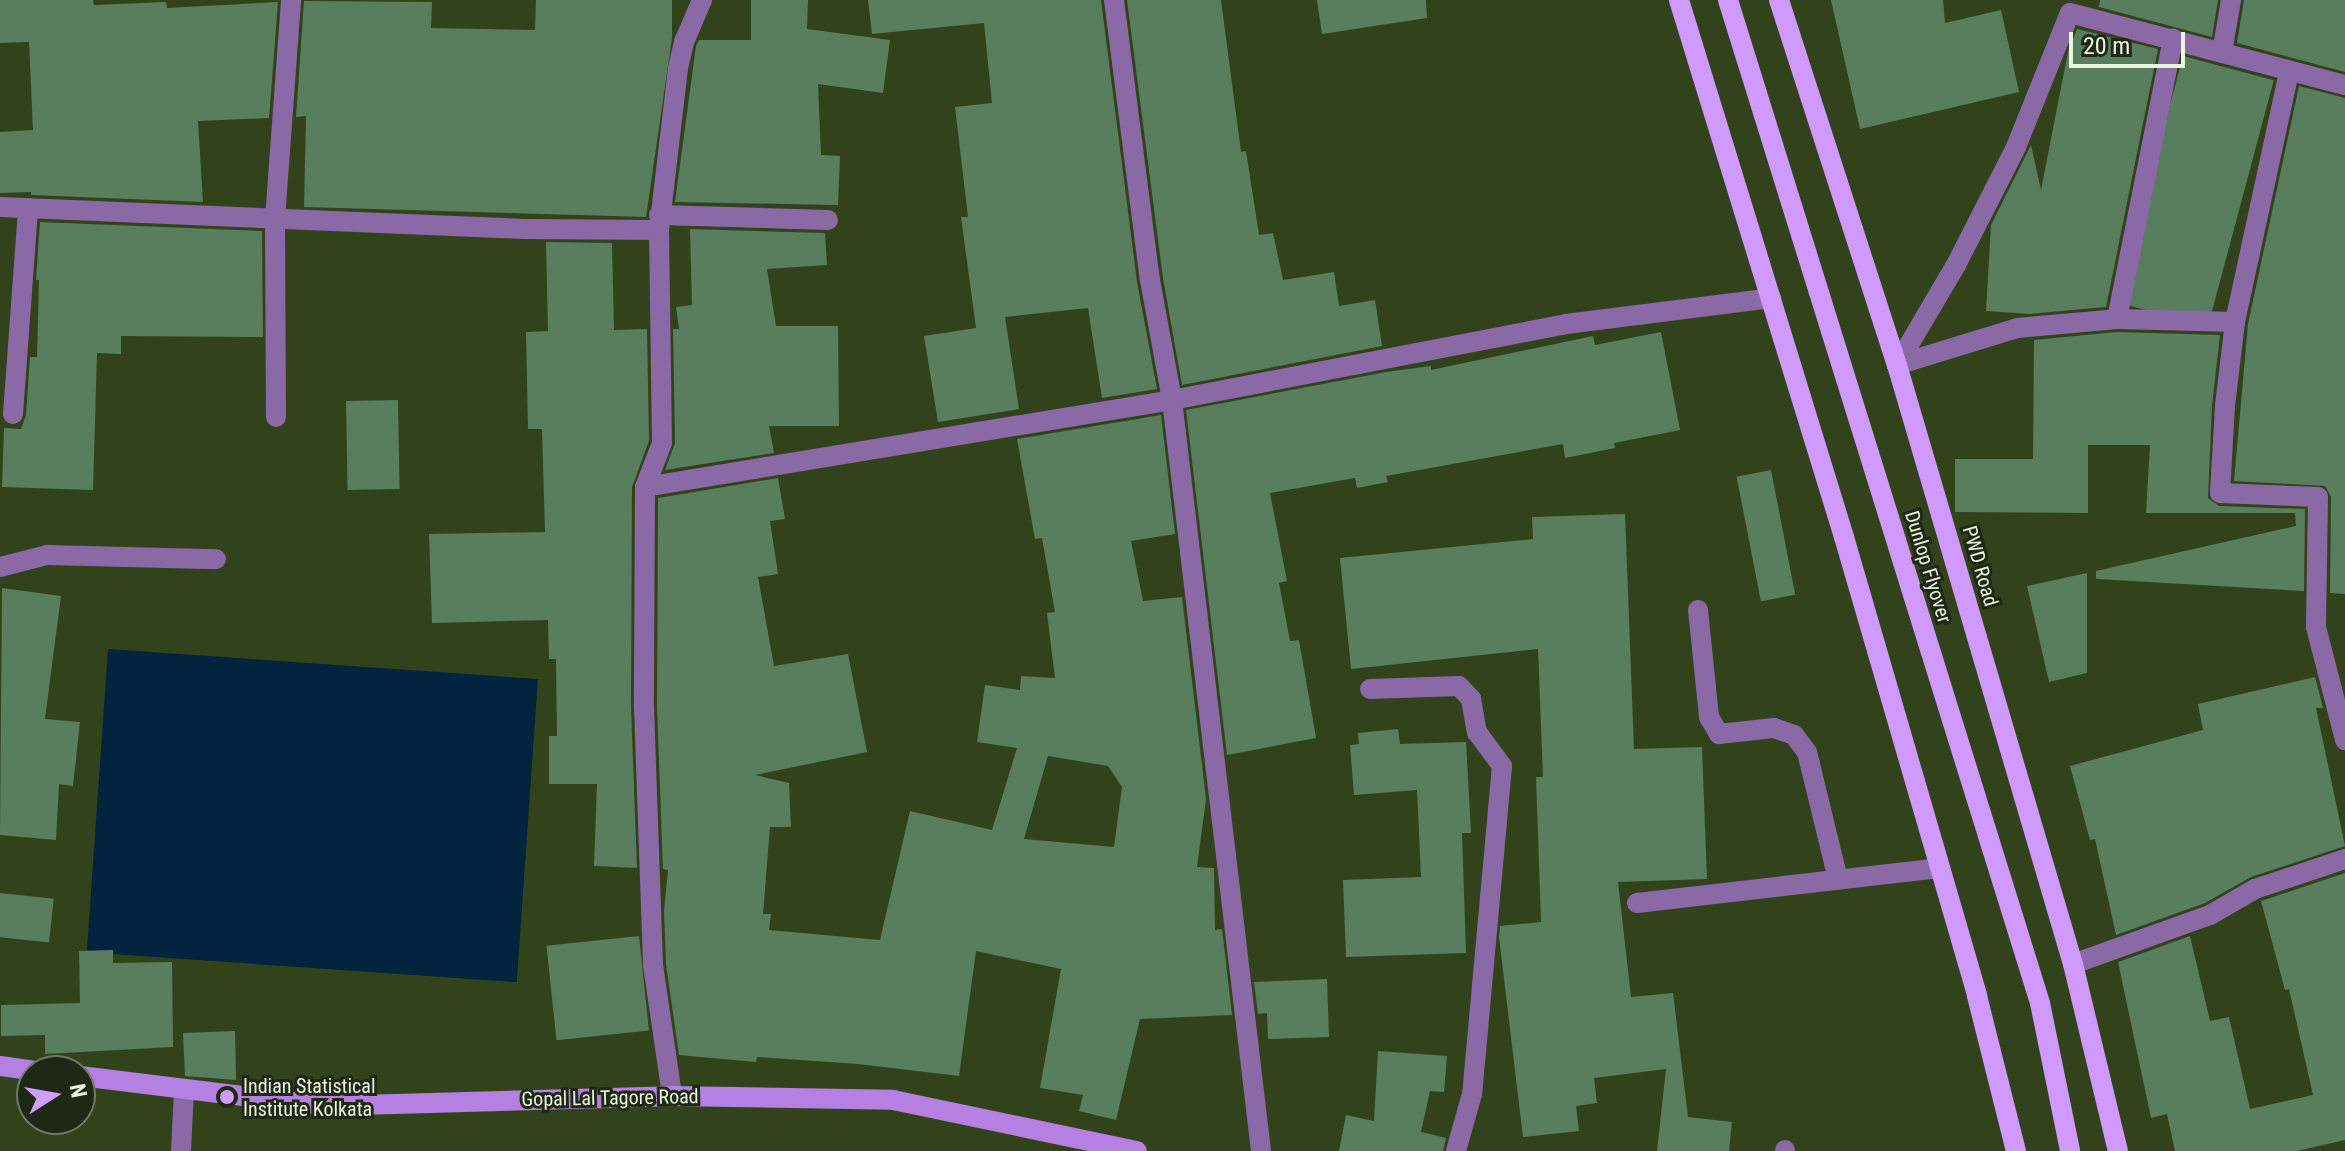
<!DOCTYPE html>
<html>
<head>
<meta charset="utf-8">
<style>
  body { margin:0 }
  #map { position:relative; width:2345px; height:1151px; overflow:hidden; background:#32431b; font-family:"Roboto Condensed",sans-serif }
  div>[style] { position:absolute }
  .water>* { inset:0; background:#03243f; transform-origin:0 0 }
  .building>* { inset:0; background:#587e5d; transform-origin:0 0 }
  .lane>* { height:20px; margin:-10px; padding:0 10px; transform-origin:10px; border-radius:10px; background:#8a69a6 }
  .street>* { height:20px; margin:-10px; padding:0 10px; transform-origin:10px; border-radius:10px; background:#8a69a6 }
  .secondary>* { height:20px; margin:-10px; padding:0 10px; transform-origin:10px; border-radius:10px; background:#b580e1 }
  .primary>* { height:20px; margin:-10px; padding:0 10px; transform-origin:10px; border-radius:10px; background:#cf99fd }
  .dots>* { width:22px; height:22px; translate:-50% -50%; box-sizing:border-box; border:4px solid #1f2715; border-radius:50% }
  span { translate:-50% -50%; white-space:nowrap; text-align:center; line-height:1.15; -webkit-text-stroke:6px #1f2715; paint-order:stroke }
  .street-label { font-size:20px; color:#e9f5dd }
  .poi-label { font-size:20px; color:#e9f5dd }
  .left { translate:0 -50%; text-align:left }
  .north { position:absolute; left:16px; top:1055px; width:80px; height:80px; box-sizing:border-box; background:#1f2715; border:2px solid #707965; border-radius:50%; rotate:79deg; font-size:22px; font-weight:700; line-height:32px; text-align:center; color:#e9f5dd }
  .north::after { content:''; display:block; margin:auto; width:28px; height:36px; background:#d19dfe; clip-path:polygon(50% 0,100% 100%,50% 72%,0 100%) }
  .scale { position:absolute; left:2069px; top:32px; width:116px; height:36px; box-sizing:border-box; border:4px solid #e9f5dd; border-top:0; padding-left:10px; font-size:24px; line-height:28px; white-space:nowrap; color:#e9f5dd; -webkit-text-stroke:6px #1f2715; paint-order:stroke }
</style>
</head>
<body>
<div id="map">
  <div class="water">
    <div style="left:108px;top:649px;width:431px;height:304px;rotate:4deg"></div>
  </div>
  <div class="building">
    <div style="clip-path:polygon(0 0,93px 0,94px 5px,166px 2px,167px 8px,278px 2px,269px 118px,198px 121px,203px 202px,31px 195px,31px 192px,0 193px,0 132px,33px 130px,29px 42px,0 43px)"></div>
    <div style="clip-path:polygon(536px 0,672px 0,672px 38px,646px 217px,304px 207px,306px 116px,296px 117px,304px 1px,432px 2px,431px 28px,535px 30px)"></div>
    <div style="clip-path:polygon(751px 0,808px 0,807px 29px,890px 40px,883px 93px,818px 84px,821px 155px,840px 156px,838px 205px,675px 202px,696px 46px,699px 40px,751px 40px)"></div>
    <div style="clip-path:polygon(868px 0,1101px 0,1137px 282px,1157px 389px,1102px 398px,1088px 308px,1005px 317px,1019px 409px,938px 422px,924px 336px,976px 328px,961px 217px,968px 217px,955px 107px,992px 103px,984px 23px,872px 34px)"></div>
    <div style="clip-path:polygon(1127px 0,1221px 0,1241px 152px,1246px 151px,1259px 235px,1273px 233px,1283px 280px,1334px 272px,1339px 306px,1375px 300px,1382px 346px,1182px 385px,1163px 278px)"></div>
    <div style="clip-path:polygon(1317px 0,1426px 0,1427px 18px,1322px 34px)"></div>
    <div style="clip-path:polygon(1831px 0,1943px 0,1945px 23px,2001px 10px,2019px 92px,1860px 129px)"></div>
    <div style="clip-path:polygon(2100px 0,2218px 0,2212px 37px,2099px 7px)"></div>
    <div style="clip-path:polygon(2244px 0,2345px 0,2345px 72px,2237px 43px)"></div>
    <div style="clip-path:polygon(2077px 29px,2158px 49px,2106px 307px,2030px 314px,1986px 311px,1991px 225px,2031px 145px,2041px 190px,2068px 52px)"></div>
    <div style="left:2183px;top:56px;width:94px;height:255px;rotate:15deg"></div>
    <div style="clip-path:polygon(2299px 86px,2345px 98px,2345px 594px,2330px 593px,2331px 497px,2325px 486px,2234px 481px,2248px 324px)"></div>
    <div style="clip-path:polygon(40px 222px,262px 231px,263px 337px,121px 336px,121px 354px,97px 353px,93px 490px,2px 487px,4px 428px,21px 429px,26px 415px,30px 357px,37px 357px,39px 280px,36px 280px)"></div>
    <div style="clip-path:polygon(690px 229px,825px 233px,827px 265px,767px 269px,776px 326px,838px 326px,839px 426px,769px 426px,774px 453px,665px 470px,675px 443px,673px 329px,679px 329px,676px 307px,692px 305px)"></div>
    <div style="clip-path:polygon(546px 242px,612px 243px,614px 330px,647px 329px,649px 441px,632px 487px,631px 707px,637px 868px,594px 866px,597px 784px,549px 784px,549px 736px,557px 736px,556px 659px,549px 659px,548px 620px,432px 623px,429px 534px,545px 532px,542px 429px,528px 429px,526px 332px,548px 331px)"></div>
    <div style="clip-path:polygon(1661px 332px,1680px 430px,1614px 443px,1615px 448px,1565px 458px,1563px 444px,1386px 476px,1388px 482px,1357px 488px,1355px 478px,1270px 493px,1287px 581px,1279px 583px,1290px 641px,1299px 640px,1316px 738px,1227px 755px,1186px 410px,1386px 372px,1431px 366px,1431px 370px,1593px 336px,1595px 345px)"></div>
    <div style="clip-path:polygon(2117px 332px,2220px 335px,2212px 405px,2208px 498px,2219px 506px,2305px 509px,2304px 591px,2096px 579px,2096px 571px,2296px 526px,2295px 513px,2146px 513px,2150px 445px,2088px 445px,2088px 513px,1955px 512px,1955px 459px,2033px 459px,2034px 340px)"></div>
    <div style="left:398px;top:400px;width:89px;height:52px;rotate:89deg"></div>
    <div style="clip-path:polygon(evenodd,1161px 415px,1175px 534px,1131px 541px,1143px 601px,1182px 597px,1206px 799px,1197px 867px,1214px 868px,1215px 930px,1222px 929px,1232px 1015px,1140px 1019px,1116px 1120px,1079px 1111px,1083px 1095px,1040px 1088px,1061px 969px,976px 951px,959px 1076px,858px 1064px,757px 1057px,756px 1062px,679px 1055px,666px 964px,664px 911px,668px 870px,663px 869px,657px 707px,658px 498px,778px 478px,785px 519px,770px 521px,778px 574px,758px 577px,774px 666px,848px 654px,867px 752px,755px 775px,789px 783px,791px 827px,770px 827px,763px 914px,771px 914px,769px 930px,880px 940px,910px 811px,992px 830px,1017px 748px,977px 742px,985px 685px,1020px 690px,1021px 676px,1055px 678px,1047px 613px,1055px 612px,1042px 538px,1035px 539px,1017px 439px,1161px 415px,1048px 756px,1108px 766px,1122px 787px,1114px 847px,1024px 839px,1048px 756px)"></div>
    <div style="left:1771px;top:470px;width:127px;height:35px;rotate:79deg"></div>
    <div style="clip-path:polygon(1625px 514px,1634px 749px,1702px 747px,1707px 879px,1618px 882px,1631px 997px,1673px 993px,1688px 1117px,1732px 1122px,1729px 1151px,1657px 1151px,1666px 1069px,1594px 1078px,1597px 1103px,1576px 1106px,1579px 1131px,1523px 1137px,1499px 937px,1500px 926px,1541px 922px,1536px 777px,1543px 777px,1538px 649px,1351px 669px,1340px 558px,1533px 539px,1532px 517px)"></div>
    <div style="clip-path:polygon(2087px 573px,2087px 673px,2049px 682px,2027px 586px)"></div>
    <div style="clip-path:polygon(2px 588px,61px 596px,45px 719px,80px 722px,73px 786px,59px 784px,56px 840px,0 835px)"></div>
    <div style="clip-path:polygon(2315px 677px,2323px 708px,2316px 708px,2345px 846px,2251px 877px,2205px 903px,2116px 935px,2095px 839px,2090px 840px,2070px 766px,2203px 730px,2198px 704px)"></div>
    <div style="clip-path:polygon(1398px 729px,1400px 744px,1466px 742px,1471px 833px,1462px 833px,1466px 953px,1346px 957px,1343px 880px,1421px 877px,1417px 790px,1354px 795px,1350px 745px,1359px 744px,1358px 733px)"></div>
    <div style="clip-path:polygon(2345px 873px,2345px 1140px,2297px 1151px,2175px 1151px,2167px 1114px,2151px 1118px,2118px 962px,2190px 936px,2210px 1021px,2229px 1017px,2250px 1109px,2313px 1095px,2289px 989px,2285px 990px,2261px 901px)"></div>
    <div style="left:0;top:893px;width:54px;height:44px;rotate:6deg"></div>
    <div style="left:639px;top:936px;width:95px;height:93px;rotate:84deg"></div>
    <div style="clip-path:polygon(113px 950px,113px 963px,172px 962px,173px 1047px,45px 1054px,45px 1035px,1px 1036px,1px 1005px,80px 1003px,79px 951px)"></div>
    <div style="clip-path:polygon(1327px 979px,1329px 1037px,1268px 1039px,1267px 1013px,1258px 1014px,1254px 982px)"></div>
    <div style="clip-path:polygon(235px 1031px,236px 1080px,185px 1076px,183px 1033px)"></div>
    <div style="clip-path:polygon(1378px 1051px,1447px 1056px,1444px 1092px,1430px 1091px,1421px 1132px,1446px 1138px,1443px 1151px,1339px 1151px,1346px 1115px,1374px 1121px)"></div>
  </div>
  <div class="lane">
    <div style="left:0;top:567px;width:49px;rotate:-14.3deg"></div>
    <div style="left:47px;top:555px;width:169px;rotate:1.4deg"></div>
    <div style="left:1698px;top:610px;width:108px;rotate:84.1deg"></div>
    <div style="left:1709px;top:717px;width:20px;rotate:60deg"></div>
    <div style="left:1719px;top:734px;width:55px;rotate:-6.2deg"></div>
    <div style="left:1774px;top:728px;width:21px;rotate:19deg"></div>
    <div style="left:1794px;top:735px;width:21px;rotate:53deg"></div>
    <div style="left:1807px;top:752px;width:131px;rotate:76.3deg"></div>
    <div style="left:1370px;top:689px;width:89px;rotate:-1.9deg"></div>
    <div style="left:1459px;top:686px;width:18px;rotate:47deg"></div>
    <div style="left:1471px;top:699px;width:34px;rotate:80deg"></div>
    <div style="left:1477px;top:732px;width:42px;rotate:53.7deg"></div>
    <div style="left:1502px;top:766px;width:329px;rotate:95.2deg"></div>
    <div style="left:1472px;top:1094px;width:59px;rotate:105.7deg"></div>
    <div style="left:1637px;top:903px;width:304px;rotate:-6.6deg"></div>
    <div style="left:1785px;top:1151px;width:1px;rotate:-90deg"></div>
  </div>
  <div class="street">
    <div style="left:1114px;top:0;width:282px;rotate:82.7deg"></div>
    <div style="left:1150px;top:280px;width:122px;rotate:79.6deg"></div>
    <div style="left:1172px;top:400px;width:401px;rotate:-10.9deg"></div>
    <div style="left:1566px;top:324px;width:207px;rotate:-7.2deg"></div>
    <div style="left:2222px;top:53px;width:54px;rotate:-80.4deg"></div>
    <div style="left:2289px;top:72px;width:256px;rotate:102.2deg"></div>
    <div style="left:2235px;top:322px;width:85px;rotate:96.8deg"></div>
    <div style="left:2225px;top:406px;width:87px;rotate:93.3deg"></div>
    <div style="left:2220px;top:493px;width:98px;rotate:2.3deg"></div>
    <div style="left:2318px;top:497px;width:130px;rotate:90.9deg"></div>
    <div style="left:2316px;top:627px;width:117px;rotate:75.6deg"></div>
    <div style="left:0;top:207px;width:524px;rotate:2.4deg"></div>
    <div style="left:524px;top:229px;width:135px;rotate:0.4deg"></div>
    <div style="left:659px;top:230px;width:213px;rotate:89.2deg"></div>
    <div style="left:662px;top:443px;width:47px;rotate:111.1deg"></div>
    <div style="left:645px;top:487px;width:220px;rotate:90.3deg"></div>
    <div style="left:644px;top:707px;width:258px;rotate:88deg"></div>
    <div style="left:653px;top:965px;width:132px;rotate:81.7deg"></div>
    <div style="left:659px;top:215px;width:169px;rotate:1.7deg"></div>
    <div style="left:659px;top:230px;width:163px;rotate:-83.3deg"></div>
    <div style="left:678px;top:68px;width:27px;rotate:-77deg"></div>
    <div style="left:684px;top:42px;width:46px;rotate:-66.8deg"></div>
    <div style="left:2117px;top:319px;width:286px;rotate:-78.7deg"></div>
    <div style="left:1897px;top:365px;width:116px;rotate:-59.5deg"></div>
    <div style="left:1956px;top:265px;width:132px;rotate:-63deg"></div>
    <div style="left:2016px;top:147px;width:144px;rotate:-68.1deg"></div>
    <div style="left:2070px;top:13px;width:284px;rotate:14.7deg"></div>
    <div style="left:1897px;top:365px;width:126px;rotate:-17.1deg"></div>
    <div style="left:2017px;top:328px;width:100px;rotate:-5.1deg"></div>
    <div style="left:2117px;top:319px;width:118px;rotate:1.5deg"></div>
    <div style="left:13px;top:414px;width:206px;rotate:-85.8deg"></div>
    <div style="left:276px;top:417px;width:198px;rotate:-90.3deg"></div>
    <div style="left:275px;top:219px;width:220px;rotate:-85.8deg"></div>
    <div style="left:645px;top:487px;width:534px;rotate:-9.37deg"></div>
    <div style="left:1172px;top:400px;width:756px;rotate:83.24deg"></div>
    <div style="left:2073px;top:964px;width:145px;rotate:-19.7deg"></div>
    <div style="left:2210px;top:915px;width:52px;rotate:-30deg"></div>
    <div style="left:2255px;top:889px;width:95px;rotate:-18.4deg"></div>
    <div style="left:181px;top:1151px;width:62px;rotate:-87.2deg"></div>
  </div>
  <div class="secondary">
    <div style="left:0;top:1066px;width:37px;rotate:8deg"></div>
    <div style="left:80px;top:1076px;width:245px;rotate:7deg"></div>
    <div style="left:323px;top:1106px;width:349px;rotate:-1.6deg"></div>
    <div style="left:672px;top:1096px;width:221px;rotate:1deg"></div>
    <div style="left:893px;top:1100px;width:249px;rotate:11.8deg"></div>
  </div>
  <div class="primary">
    <div style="left:1679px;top:0;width:562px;rotate:72.92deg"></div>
    <div style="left:1844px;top:537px;width:478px;rotate:73.8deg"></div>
    <div style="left:1977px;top:996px;width:160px;rotate:75.9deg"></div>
    <div style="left:1728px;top:0;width:1050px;rotate:72.72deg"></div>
    <div style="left:2040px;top:1003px;width:151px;rotate:78.5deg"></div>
    <div style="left:1779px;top:0;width:384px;rotate:72.1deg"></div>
    <div style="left:1897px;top:365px;width:624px;rotate:73.63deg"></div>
    <div style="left:2073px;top:964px;width:192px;rotate:76.5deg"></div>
  </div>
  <div class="dots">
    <div style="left:227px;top:1097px;background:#d19dfe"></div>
  </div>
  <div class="street-label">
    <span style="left:1980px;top:566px;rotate:74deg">PWD Road</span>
    <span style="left:1928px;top:567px;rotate:73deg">Dunlop Flyover</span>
    <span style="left:610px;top:1098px;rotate:-1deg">Gopal Lal Tagore Road</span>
  </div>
  <div class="poi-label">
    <span class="left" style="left:243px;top:1098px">Indian Statistical<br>Institute Kolkata</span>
  </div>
  <div class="north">N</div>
  <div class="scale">20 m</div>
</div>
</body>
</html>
